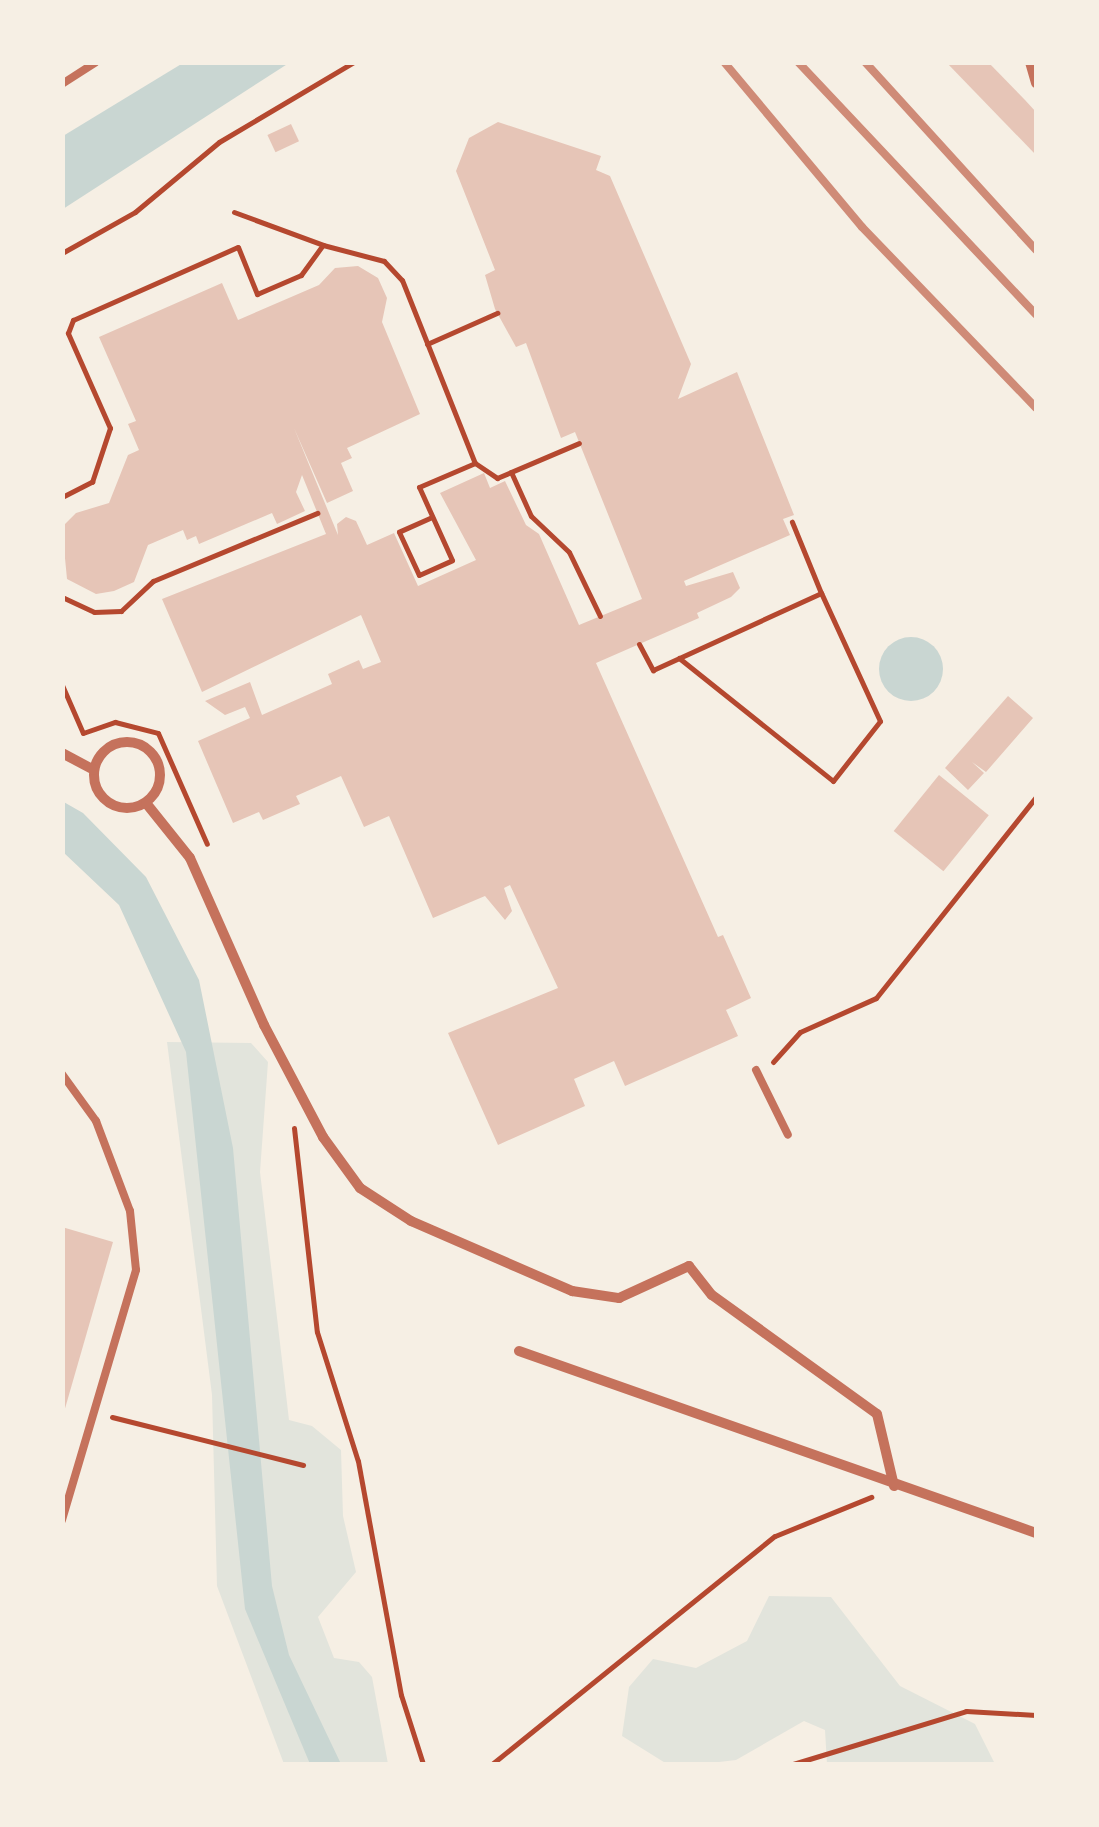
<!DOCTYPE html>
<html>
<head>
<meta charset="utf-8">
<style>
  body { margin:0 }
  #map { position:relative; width:1099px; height:1827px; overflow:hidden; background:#f6efe4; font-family:Manrope,sans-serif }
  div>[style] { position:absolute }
  .green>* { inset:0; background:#e2e4dc }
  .water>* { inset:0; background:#c9d6d2 }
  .round { border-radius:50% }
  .building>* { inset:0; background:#e6c5b7; transform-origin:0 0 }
  .path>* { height:5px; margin:-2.5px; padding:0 2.5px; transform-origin:2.5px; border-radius:2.5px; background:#b5482f }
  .service>* { height:8px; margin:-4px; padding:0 4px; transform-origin:4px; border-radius:4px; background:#c5725c }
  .minor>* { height:10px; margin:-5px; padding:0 5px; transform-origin:5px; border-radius:5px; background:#c5725c }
  .minor>.ring { margin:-5px; padding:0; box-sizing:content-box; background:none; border:10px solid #c5725c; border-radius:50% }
  .rail>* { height:8px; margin:-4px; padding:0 4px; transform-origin:4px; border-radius:4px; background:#cf8b77 }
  span { translate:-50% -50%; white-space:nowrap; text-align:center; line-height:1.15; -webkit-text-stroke:8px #f6efe4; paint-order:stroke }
  .frame { position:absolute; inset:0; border:65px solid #f6efe4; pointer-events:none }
</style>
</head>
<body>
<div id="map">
  <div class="green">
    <div style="clip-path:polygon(167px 1042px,251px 1043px,268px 1062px,260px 1172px,289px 1420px,312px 1426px,341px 1450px,343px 1516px,356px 1572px,318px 1617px,334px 1658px,359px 1662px,372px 1677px,388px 1764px,284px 1764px,217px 1586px,212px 1395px)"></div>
    <div style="clip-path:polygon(769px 1596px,831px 1597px,900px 1686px,975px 1724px,995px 1764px,827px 1764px,825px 1730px,804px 1721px,736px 1760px,702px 1764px,667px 1764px,622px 1736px,629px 1687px,653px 1659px,696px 1668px,747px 1641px)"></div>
  </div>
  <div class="water">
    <div style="clip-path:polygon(183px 63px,289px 63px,63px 209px,63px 136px)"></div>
    <div class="round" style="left:879px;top:637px;width:64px;height:64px"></div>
    <div style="clip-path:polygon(62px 801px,83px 813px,146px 877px,199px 980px,233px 1148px,272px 1586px,289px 1655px,341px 1764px,310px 1764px,245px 1609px,186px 1052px,119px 905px,63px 852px)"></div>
  </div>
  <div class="building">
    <div style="clip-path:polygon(946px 62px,988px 62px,1025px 100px,1036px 112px,1036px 155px)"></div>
    <div style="clip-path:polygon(498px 122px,601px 156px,596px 170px,610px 176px,691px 364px,678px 399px,737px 372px,794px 515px,783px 519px,790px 535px,684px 581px,686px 586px,733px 572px,740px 588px,731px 597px,697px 613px,699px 618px,596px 663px,718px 937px,723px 935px,751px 998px,726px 1010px,738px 1036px,625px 1086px,614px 1061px,574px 1079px,585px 1106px,498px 1145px,448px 1033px,558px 988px,510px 885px,504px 888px,512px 911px,505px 920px,485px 896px,433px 918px,389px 816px,364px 827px,341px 776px,296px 796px,300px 804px,263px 820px,259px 812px,233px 823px,198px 741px,250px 718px,245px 707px,225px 715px,205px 701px,250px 682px,262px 715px,332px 684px,328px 674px,359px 660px,363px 669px,381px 662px,361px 615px,202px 692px,162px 599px,326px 534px,302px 475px,296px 492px,305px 511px,277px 524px,272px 513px,199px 544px,196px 536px,187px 540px,183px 530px,148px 545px,134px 582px,114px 591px,96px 594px,67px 579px,62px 527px,76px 513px,109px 503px,128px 455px,139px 450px,128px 424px,136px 421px,99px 337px,222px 283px,238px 320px,319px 285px,335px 268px,358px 266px,378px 278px,387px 298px,382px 322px,420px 414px,347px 448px,352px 458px,341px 463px,353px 491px,327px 503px,294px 428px,338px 535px,337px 524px,346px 517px,356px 521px,367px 545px,394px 533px,418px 586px,476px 560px,440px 493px,484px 473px,490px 488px,505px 481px,526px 525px,539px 534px,579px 625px,642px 599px,575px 432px,561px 438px,526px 343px,516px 347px,495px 309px,485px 275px,495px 270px,456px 171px,469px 138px)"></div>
    <div style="left:291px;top:124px;width:19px;height:26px;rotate:65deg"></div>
    <div style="clip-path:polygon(1008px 696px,1033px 718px,986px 772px,972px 762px,984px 773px,968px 790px,945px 768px)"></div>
    <div style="left:939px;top:775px;width:64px;height:72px;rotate:39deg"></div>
    <div style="clip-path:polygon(62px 1227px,113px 1242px,64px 1412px,62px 1411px)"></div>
  </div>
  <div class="path">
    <div style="left:234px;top:212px;width:95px;rotate:20.3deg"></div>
    <div style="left:62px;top:253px;width:84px;rotate:-29.3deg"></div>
    <div style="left:135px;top:212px;width:109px;rotate:-39.8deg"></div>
    <div style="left:219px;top:142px;width:157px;rotate:-30.7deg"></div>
    <div style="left:427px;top:344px;width:77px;rotate:-23.9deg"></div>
    <div style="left:511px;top:472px;width:48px;rotate:65.6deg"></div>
    <div style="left:531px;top:516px;width:52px;rotate:43.5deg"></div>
    <div style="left:569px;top:552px;width:71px;rotate:64.2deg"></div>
    <div style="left:62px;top:497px;width:34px;rotate:-27deg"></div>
    <div style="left:92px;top:482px;width:57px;rotate:-71.6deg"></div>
    <div style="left:110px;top:428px;width:104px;rotate:-113.9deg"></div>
    <div style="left:68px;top:333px;width:14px;rotate:-69deg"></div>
    <div style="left:73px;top:320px;width:180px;rotate:-23.9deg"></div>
    <div style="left:238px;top:247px;width:51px;rotate:68deg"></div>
    <div style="left:257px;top:294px;width:48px;rotate:-23.4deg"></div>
    <div style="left:301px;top:275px;width:37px;rotate:-54deg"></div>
    <div style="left:323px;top:245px;width:63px;rotate:14.7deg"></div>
    <div style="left:384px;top:261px;width:26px;rotate:47deg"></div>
    <div style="left:402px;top:280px;width:197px;rotate:68.3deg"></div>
    <div style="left:475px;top:463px;width:27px;rotate:34deg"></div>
    <div style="left:497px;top:478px;width:89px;rotate:-23.1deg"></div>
    <div style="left:432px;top:517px;width:36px;rotate:156deg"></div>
    <div style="left:399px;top:532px;width:47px;rotate:65.1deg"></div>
    <div style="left:419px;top:575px;width:36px;rotate:-24deg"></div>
    <div style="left:452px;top:560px;width:80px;rotate:-114.3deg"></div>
    <div style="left:419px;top:487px;width:61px;rotate:-23.2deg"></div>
    <div style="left:62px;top:597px;width:35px;rotate:25deg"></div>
    <div style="left:94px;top:612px;width:27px;rotate:-2deg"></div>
    <div style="left:121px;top:611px;width:44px;rotate:-43.2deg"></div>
    <div style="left:153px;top:581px;width:178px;rotate:-22.5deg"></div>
    <div style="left:639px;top:644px;width:30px;rotate:62deg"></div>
    <div style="left:653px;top:670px;width:185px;rotate:-24.6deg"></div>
    <div style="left:821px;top:593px;width:77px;rotate:-112.2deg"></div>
    <div style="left:679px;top:658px;width:197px;rotate:38.6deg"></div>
    <div style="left:833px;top:781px;width:76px;rotate:-51.9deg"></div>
    <div style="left:880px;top:721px;width:141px;rotate:-114.7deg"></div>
    <div style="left:62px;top:685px;width:52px;rotate:66.4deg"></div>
    <div style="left:83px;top:733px;width:34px;rotate:-19deg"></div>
    <div style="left:115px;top:722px;width:44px;rotate:14.3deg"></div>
    <div style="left:158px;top:733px;width:121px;rotate:66.2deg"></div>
    <div style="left:773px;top:1062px;width:40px;rotate:-48deg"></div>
    <div style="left:800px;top:1032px;width:83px;rotate:-24.1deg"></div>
    <div style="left:876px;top:998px;width:257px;rotate:-51.5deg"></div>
    <div style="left:294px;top:1128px;width:205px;rotate:83.6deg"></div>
    <div style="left:317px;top:1332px;width:135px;rotate:72.4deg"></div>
    <div style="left:358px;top:1461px;width:238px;rotate:79.6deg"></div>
    <div style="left:401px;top:1695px;width:72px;rotate:72.3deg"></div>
    <div style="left:112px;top:1417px;width:197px;rotate:14.1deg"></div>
    <div style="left:492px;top:1764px;width:363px;rotate:-38.9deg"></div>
    <div style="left:775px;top:1536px;width:104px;rotate:-22.1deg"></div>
    <div style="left:793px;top:1764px;width:181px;rotate:-17deg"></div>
    <div style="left:966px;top:1711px;width:70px;rotate:3.3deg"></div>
  </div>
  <div class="service">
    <div style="left:62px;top:84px;width:40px;rotate:-32.9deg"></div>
    <div style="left:756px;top:1070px;width:72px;rotate:63.8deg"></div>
    <div style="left:62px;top:1074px;width:58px;rotate:54.1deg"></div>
    <div style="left:96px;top:1121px;width:96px;rotate:69.3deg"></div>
    <div style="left:130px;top:1211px;width:59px;rotate:84.2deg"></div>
    <div style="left:136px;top:1270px;width:261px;rotate:106.5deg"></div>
  </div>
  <div class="minor">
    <div style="left:1030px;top:62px;width:22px;rotate:74deg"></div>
    <div class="ring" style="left:94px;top:742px;width:56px;height:56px"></div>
    <div style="left:62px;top:753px;width:36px;rotate:28deg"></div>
    <div style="left:146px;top:803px;width:70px;rotate:51.3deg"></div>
    <div style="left:190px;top:858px;width:183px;rotate:66.1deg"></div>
    <div style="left:264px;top:1025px;width:127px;rotate:62.2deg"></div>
    <div style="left:323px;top:1137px;width:63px;rotate:54deg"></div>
    <div style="left:360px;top:1188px;width:61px;rotate:32.9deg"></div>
    <div style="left:411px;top:1221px;width:176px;rotate:23.5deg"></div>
    <div style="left:572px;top:1291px;width:48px;rotate:8.5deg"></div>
    <div style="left:619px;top:1298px;width:77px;rotate:-24.6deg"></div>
    <div style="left:689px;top:1266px;width:37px;rotate:52deg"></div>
    <div style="left:712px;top:1295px;width:203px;rotate:35.8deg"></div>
    <div style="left:877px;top:1414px;width:74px;rotate:76.7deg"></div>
    <div style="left:519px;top:1351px;width:548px;rotate:19.39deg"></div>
  </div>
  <div class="rail">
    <div style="left:724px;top:62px;width:215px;rotate:50.1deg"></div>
    <div style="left:862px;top:227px;width:251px;rotate:46.1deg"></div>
    <div style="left:798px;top:62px;width:347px;rotate:46.7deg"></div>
    <div style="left:865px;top:62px;width:254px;rotate:47.7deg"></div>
  </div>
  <div class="frame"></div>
</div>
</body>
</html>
